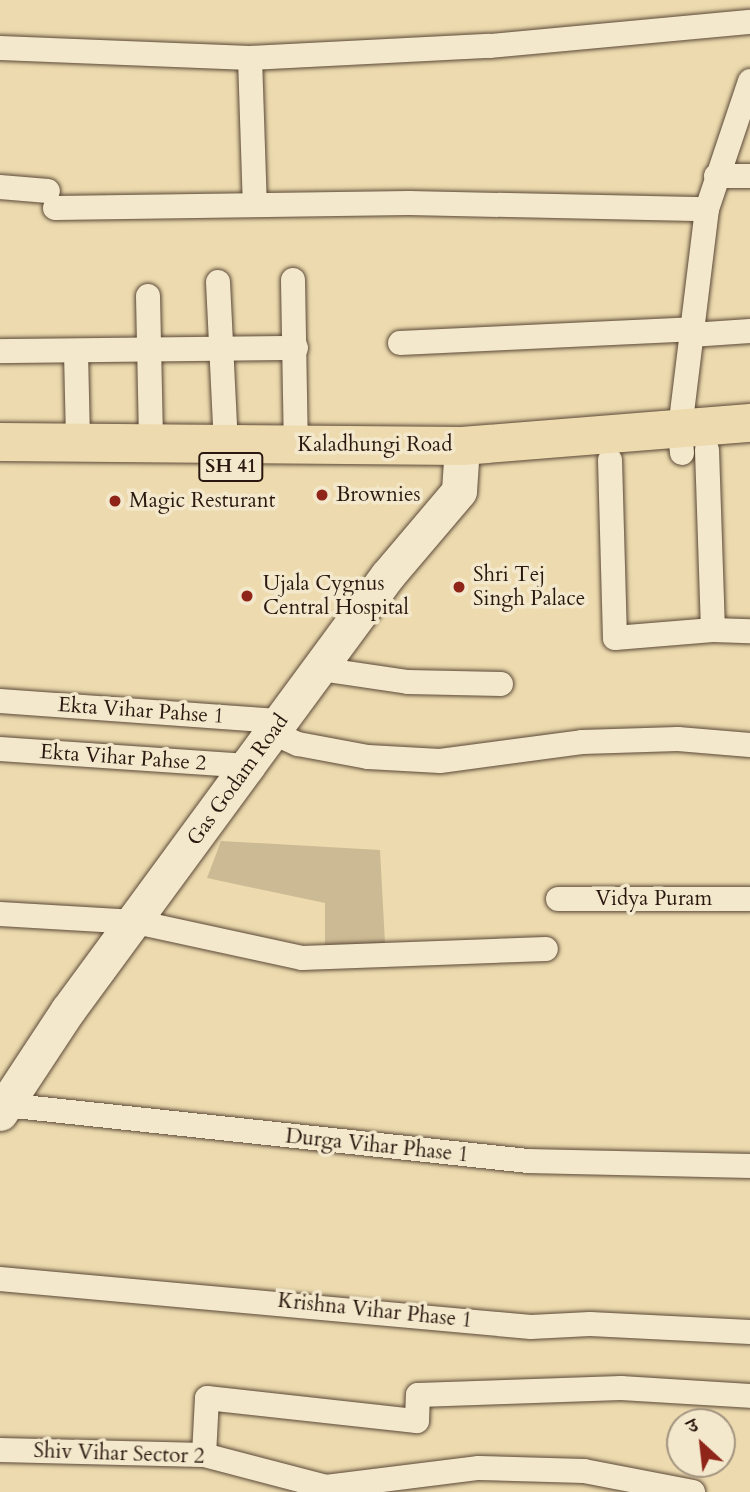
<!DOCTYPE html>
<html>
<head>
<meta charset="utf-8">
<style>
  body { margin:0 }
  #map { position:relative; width:750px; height:1492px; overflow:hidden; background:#eddbaf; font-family:Cardo,"Noto Serif Devanagari",serif }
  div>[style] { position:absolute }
  .green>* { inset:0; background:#ccba94 }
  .roads { filter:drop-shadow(0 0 2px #5b4837) drop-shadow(0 0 2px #5b4837) }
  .minor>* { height:24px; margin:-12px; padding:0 12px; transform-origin:12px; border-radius:12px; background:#f3e8cb }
  .secondary>* { height:35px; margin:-17.5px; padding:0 17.5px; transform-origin:17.5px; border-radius:17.5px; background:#f3e8cb }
  .primary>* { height:38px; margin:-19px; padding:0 19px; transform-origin:19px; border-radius:19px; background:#eddbaf }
  .dots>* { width:19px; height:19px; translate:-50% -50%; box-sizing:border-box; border:4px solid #f3e8cb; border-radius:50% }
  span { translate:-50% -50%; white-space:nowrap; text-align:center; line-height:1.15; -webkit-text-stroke:7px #f3e8cb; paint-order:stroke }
  .shield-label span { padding:2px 5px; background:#f3e8cb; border:2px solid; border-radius:5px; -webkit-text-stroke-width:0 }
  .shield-label { font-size:19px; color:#2a170f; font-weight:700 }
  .street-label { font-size:21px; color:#2a170f }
  .poi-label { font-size:21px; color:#2a170f }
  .left { translate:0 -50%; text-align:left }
  .north { position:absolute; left:666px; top:1408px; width:70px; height:70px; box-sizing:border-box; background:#f3e8cb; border:2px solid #a39480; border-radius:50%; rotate:333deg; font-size:19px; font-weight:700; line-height:28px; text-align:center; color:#2a170f }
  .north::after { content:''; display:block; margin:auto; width:24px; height:32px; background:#8f2418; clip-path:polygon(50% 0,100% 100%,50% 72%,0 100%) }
</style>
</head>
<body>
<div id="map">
  <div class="green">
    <div style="clip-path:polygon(221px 841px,380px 850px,385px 943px,325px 950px,325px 903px,207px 878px)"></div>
  </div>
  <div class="roads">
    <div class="minor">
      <div style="left:0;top:48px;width:250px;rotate:2.3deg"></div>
      <div style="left:250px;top:58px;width:240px;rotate:-2.9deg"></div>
      <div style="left:490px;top:46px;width:261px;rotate:-5.3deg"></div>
      <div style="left:250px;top:58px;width:147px;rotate:88.1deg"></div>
      <div style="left:716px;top:176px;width:34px"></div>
      <div style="left:0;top:187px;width:48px;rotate:4.8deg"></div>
      <div style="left:55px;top:208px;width:354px;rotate:-0.8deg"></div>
      <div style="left:409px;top:203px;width:298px;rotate:1.2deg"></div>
      <div style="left:293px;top:280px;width:164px;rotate:89deg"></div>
      <div style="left:218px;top:282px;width:163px;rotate:87.2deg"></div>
      <div style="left:148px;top:296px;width:148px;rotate:88.8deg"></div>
      <div style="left:691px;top:335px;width:59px;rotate:-3.9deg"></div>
      <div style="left:400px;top:343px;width:292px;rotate:-2.7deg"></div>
      <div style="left:0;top:351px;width:296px;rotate:-0.6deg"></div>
      <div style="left:76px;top:352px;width:91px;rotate:88.7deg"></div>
      <div style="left:707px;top:450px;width:180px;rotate:88.1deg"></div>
      <div style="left:682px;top:453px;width:24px;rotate:-95deg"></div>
      <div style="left:680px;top:429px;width:222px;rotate:-83deg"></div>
      <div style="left:707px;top:209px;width:135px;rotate:-71.4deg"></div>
      <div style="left:610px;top:460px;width:178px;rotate:88.4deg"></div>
      <div style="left:615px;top:638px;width:98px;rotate:-4.7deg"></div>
      <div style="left:713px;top:630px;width:37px;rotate:2deg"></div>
      <div style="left:320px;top:669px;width:89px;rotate:8.4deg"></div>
      <div style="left:408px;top:682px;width:93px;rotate:1.2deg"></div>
      <div style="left:0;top:701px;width:282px;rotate:4.1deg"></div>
      <div style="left:272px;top:732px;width:29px;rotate:25deg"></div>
      <div style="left:298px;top:744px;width:71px;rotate:10.5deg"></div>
      <div style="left:368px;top:757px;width:72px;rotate:3.2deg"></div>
      <div style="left:440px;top:761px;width:143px;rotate:-7.6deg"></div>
      <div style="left:582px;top:742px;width:96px;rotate:-1.8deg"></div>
      <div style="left:678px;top:739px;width:72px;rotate:4.8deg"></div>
      <div style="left:0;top:749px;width:248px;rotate:3.9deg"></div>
      <div style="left:558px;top:899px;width:192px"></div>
      <div style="left:0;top:914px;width:136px;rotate:3.4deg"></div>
      <div style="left:136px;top:922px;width:170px;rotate:12.2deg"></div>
      <div style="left:302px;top:958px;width:244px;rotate:-2.1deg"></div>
      <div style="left:5px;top:1105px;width:526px;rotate:6.11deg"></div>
      <div style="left:528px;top:1161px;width:222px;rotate:1.3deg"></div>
      <div style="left:0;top:1279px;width:533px;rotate:5.17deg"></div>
      <div style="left:531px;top:1327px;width:59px;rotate:-2.9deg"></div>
      <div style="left:590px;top:1324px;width:160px;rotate:2.9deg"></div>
      <div style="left:0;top:1450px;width:204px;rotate:1.4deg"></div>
      <div style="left:204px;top:1455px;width:126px;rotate:14.7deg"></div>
      <div style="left:326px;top:1487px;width:154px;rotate:-7.1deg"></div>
      <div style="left:479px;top:1468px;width:105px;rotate:1.6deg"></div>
      <div style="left:584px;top:1471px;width:111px;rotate:10.9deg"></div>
      <div style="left:204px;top:1455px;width:57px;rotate:-87deg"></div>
      <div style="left:207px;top:1398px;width:211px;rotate:6.3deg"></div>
      <div style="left:417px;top:1421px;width:26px;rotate:-88deg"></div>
      <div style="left:418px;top:1395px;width:203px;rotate:-2deg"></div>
      <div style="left:621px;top:1388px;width:129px;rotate:3.5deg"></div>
    </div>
    <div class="secondary">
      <div style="left:0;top:1113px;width:123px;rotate:-56.6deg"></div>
      <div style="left:68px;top:1010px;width:303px;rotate:-53.7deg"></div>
      <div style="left:247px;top:766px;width:236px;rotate:-53.6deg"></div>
      <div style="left:387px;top:576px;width:111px;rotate:-49.7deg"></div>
      <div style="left:459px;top:491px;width:45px;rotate:-86.2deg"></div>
    </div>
    <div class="primary">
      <div style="left:0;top:442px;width:462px;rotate:0.5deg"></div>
      <div style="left:462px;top:446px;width:289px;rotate:-4.6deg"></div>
    </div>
  </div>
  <div class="dots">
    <div style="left:322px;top:495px;background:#8f2418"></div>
    <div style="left:115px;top:501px;background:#8f2418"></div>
    <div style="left:459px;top:587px;background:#8f2418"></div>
    <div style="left:247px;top:596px;background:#8f2418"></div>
  </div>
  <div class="shield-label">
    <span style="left:231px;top:467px">SH 41</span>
  </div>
  <div class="street-label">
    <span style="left:375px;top:445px">Kaladhungi Road</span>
    <span style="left:141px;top:711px;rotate:4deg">Ekta Vihar Pahse 1</span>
    <span style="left:123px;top:758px;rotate:4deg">Ekta Vihar Pahse 2</span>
    <span style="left:238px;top:780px;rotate:-54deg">Gas Godam Road</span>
    <span style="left:654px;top:899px">Vidya Puram</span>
    <span style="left:377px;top:1146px;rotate:6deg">Durga Vihar Phase 1</span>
    <span style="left:375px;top:1311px;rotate:6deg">Krishna Vihar Phase 1</span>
    <span style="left:119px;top:1454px;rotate:2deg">Shiv Vihar Sector 2</span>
  </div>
  <div class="poi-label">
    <span class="left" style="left:336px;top:495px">Brownies</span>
    <span class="left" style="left:129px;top:501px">Magic Resturant</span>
    <span class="left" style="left:473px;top:587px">Shri Tej<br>Singh Palace</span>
    <span class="left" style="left:263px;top:596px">Ujala Cygnus<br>Central Hospital</span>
  </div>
  <div class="north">उ</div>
</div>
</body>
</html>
